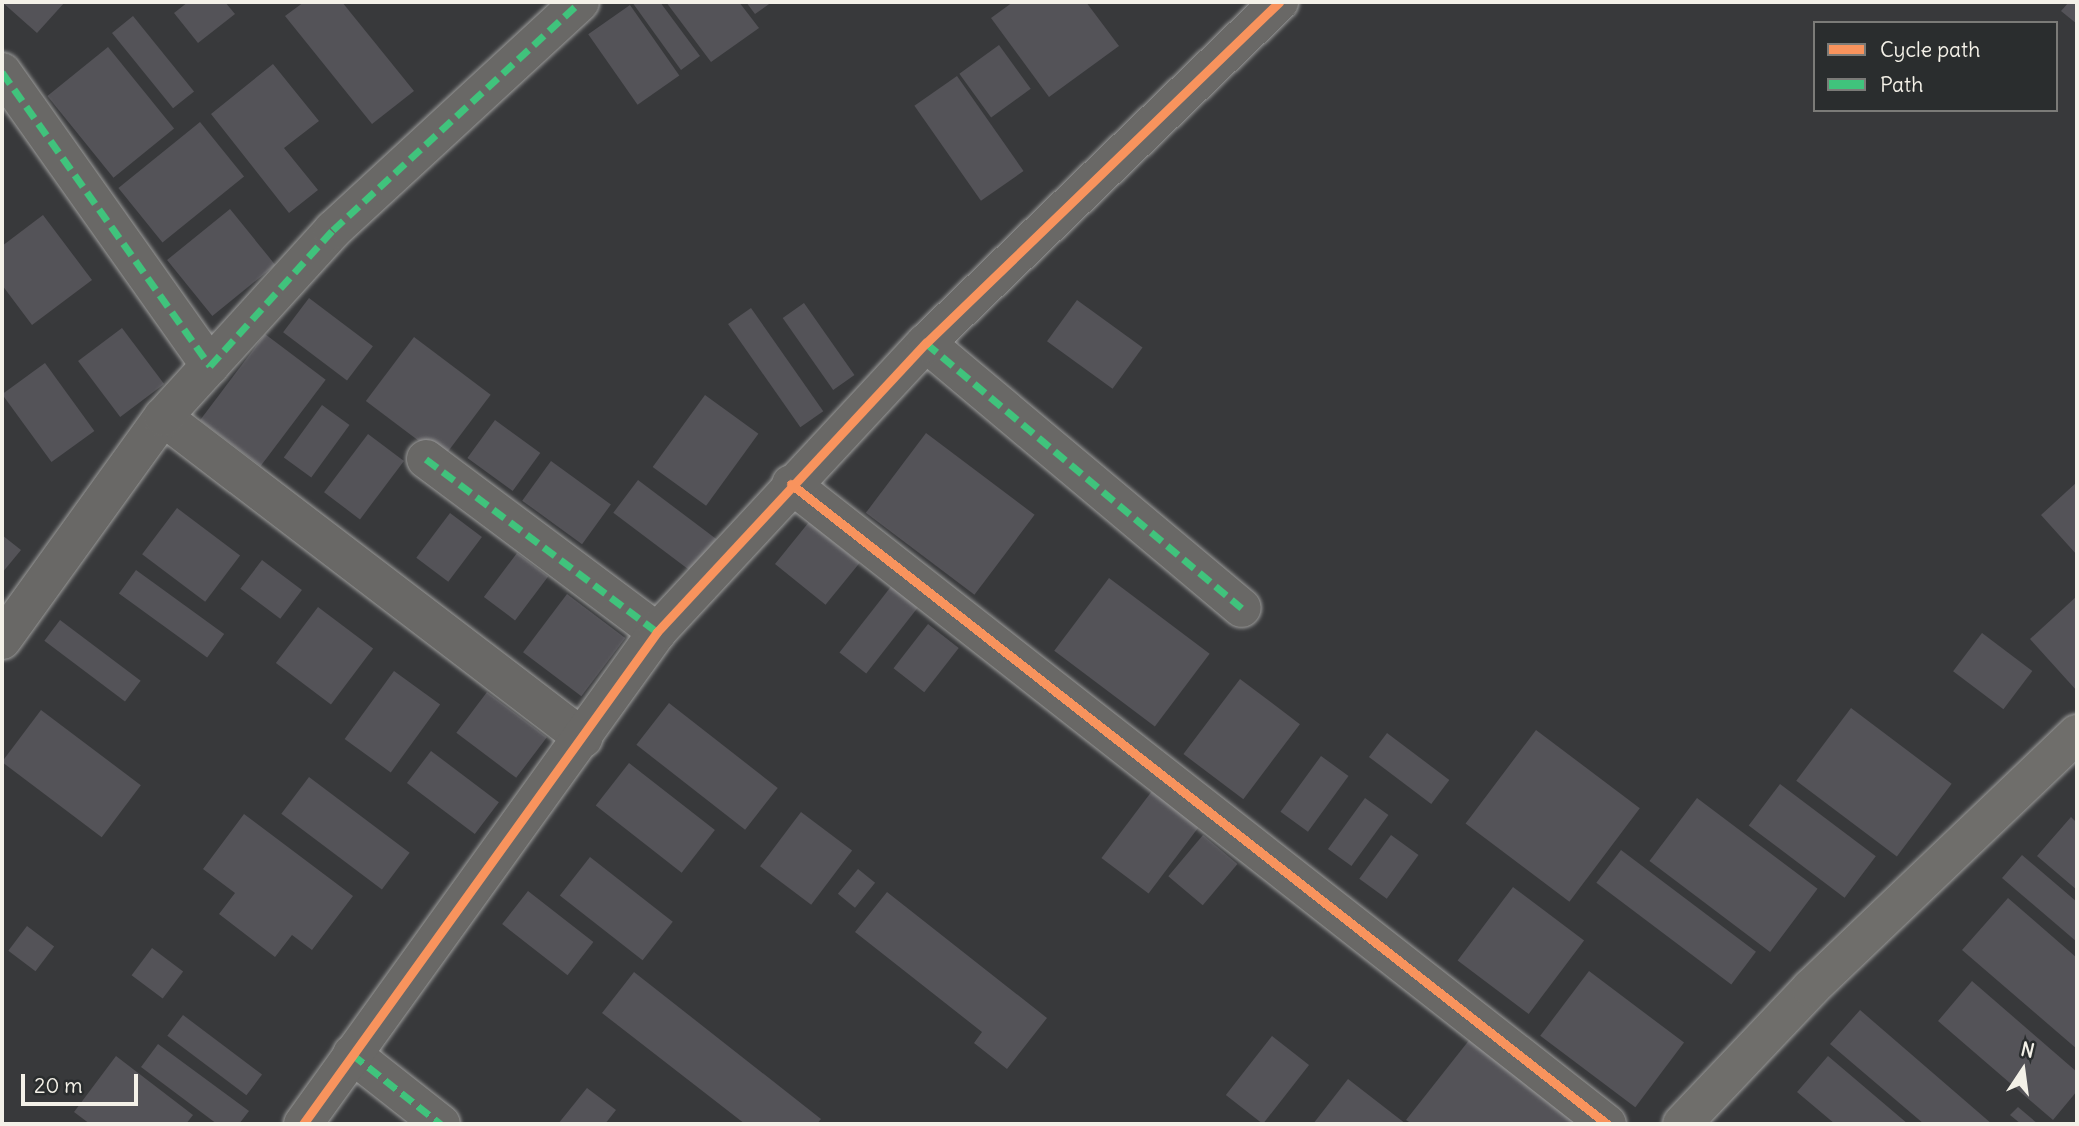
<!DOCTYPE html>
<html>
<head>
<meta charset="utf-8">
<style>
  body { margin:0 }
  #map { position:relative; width:2079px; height:1126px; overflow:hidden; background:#38393b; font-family:Delius,sans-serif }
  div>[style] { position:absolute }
  .building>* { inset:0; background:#545358; transform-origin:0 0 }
  .roads { filter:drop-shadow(0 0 2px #9d9d9c) drop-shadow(0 0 2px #9d9d9c) }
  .minor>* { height:38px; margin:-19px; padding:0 19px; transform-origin:19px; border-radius:19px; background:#696866 }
  .primary>* { height:38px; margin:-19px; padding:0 19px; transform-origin:19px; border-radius:19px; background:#6f6e6b }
  .quiet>* { height:7px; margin-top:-3.5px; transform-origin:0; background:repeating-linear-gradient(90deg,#40c37c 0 14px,transparent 0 21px) }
  .cycleway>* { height:9px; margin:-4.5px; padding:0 4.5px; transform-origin:4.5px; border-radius:4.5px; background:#f8935d }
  span { translate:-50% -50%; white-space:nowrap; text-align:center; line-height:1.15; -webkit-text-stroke:5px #2a2d2e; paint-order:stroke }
  .frame { position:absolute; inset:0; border:4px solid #f4f1e8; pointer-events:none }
  .legend { position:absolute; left:1813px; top:21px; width:245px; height:91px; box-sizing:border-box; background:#2a2d2e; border:2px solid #7b7b78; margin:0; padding:9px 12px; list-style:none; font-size:21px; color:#f4f1e8 }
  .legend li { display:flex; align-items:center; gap:14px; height:35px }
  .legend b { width:35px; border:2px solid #7b7b78 }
  .north { position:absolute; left:1988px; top:1035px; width:70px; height:70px; -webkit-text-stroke:5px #2a2d2e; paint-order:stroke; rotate:13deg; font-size:19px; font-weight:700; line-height:28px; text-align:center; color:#f4f1e8 }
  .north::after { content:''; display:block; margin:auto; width:24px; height:32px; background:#f4f1e8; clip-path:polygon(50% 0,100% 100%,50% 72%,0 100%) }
  .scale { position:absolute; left:21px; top:1074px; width:117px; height:32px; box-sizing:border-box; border:4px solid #f4f1e8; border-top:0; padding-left:9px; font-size:21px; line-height:24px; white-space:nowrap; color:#f4f1e8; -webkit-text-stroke:5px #2a2d2e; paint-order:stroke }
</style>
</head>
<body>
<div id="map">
  <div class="building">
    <div style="clip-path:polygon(2px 2px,65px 2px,37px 33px)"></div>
    <div style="clip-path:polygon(188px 2px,225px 2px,235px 14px,198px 43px,174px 13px)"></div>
    <div style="clip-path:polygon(304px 2px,342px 2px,414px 91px,372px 124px,285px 16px)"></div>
    <div style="clip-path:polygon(632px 2px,660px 2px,700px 56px,681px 70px)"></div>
    <div style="clip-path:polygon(666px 2px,739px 2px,759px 28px,711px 62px)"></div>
    <div style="clip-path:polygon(746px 2px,772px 2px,755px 14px)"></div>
    <div style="clip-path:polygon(1013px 2px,1086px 2px,1119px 46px,1049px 97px,991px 18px)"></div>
    <div style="clip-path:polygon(2069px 2px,2077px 2px,2077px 24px,2061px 11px)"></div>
    <div style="left:630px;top:5px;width:86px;height:51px;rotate:55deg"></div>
    <div style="left:133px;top:16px;width:97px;height:27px;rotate:51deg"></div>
    <div style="left:999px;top:45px;width:54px;height:49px;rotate:54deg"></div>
    <div style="left:108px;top:47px;width:105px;height:78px;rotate:51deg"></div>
    <div style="clip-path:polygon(273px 64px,319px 121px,284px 148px,318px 190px,289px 213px,211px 114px)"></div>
    <div style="left:957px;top:76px;width:116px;height:52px;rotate:55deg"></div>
    <div style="left:200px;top:122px;width:70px;height:105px;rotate:51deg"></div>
    <div style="left:230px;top:209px;width:72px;height:81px;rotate:51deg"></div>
    <div style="clip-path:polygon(43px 215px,92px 280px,32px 325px,2px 285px,2px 246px)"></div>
    <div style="left:309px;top:298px;width:80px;height:43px;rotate:37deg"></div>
    <div style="left:1077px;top:300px;width:81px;height:51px;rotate:36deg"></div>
    <div style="left:804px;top:303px;width:88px;height:26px;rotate:55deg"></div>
    <div style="left:751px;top:308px;width:126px;height:28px;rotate:55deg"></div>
    <div style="left:122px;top:328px;width:70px;height:55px;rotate:53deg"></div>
    <div style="left:265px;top:334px;width:76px;height:108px;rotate:37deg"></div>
    <div style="left:414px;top:337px;width:96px;height:80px;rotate:37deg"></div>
    <div style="left:45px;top:363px;width:84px;height:53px;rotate:54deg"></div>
    <div style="left:705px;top:395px;width:66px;height:89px;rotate:36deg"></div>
    <div style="left:322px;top:405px;width:34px;height:65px;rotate:36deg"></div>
    <div style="left:495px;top:420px;width:56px;height:47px;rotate:36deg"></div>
    <div style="left:926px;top:433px;width:136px;height:100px;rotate:37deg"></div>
    <div style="left:368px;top:434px;width:45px;height:73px;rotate:37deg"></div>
    <div style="left:551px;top:461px;width:74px;height:49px;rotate:36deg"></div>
    <div style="left:638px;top:480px;width:98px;height:41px;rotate:37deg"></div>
    <div style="clip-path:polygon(2077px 482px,2077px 555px,2041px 515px)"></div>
    <div style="left:177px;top:508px;width:79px;height:58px;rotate:37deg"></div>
    <div style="left:450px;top:513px;width:40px;height:56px;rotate:37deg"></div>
    <div style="left:809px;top:522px;width:65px;height:54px;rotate:39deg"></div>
    <div style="clip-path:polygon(2px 535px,21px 550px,2px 573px)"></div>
    <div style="left:517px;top:553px;width:39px;height:55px;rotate:37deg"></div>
    <div style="left:262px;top:560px;width:50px;height:36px;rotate:37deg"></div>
    <div style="left:136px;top:570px;width:109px;height:29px;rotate:36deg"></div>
    <div style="left:1109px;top:578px;width:126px;height:91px;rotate:37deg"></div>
    <div style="left:893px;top:584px;width:34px;height:87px;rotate:38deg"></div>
    <div style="left:567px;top:594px;width:73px;height:73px;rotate:37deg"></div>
    <div style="clip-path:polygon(2077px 596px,2077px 691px,2030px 639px)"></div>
    <div style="left:318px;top:607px;width:69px;height:70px;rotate:37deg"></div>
    <div style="left:60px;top:620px;width:101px;height:26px;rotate:37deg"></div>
    <div style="left:928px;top:624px;width:39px;height:56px;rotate:38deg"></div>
    <div style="left:1982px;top:633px;width:63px;height:48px;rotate:37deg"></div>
    <div style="left:394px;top:671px;width:57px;height:84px;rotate:36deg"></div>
    <div style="left:1240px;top:679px;width:75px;height:94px;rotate:37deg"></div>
    <div style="left:487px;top:692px;width:75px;height:51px;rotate:37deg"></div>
    <div style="left:669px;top:703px;width:138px;height:53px;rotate:38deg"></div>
    <div style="left:1851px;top:708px;width:126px;height:91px;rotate:37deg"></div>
    <div style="left:41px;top:710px;width:125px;height:65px;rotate:37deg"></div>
    <div style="left:1536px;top:730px;width:130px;height:117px;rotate:37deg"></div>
    <div style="left:1387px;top:733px;width:78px;height:30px;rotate:37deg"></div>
    <div style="left:431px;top:751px;width:85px;height:40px;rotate:37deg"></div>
    <div style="left:1321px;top:756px;width:34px;height:69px;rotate:36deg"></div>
    <div style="left:629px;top:763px;width:109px;height:54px;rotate:38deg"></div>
    <div style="left:309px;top:777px;width:126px;height:46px;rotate:37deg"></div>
    <div style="left:1780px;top:784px;width:120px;height:52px;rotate:37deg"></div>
    <div style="left:1152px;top:791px;width:59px;height:84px;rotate:37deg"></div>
    <div style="left:1365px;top:798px;width:29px;height:63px;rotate:36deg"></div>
    <div style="left:1697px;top:798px;width:151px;height:79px;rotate:37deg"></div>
    <div style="left:801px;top:812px;width:64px;height:68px;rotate:37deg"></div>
    <div style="clip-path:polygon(244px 814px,353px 896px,312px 950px,292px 935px,275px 957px,219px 914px,235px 893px,203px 869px)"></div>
    <div style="clip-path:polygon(2071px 817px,2077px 823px,2077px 890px,2037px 856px)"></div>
    <div style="left:1203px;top:835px;width:45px;height:54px;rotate:40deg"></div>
    <div style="left:1391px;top:835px;width:34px;height:54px;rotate:36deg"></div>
    <div style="left:1621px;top:850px;width:169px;height:41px;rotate:37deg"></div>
    <div style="clip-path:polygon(2022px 855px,2077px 902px,2077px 942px,2002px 878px)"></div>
    <div style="left:590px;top:857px;width:105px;height:49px;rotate:38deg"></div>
    <div style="left:858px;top:869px;width:22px;height:32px;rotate:39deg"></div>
    <div style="left:1513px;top:887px;width:89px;height:92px;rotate:37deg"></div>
    <div style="left:528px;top:891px;width:83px;height:42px;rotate:38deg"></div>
    <div style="clip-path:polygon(887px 892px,1047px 1018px,1007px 1069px,974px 1043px,982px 1032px,855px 932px)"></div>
    <div style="clip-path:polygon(2008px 898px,2077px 958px,2077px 1049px,1962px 950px)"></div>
    <div style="left:27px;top:926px;width:34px;height:31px;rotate:37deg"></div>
    <div style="left:152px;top:948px;width:39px;height:34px;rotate:37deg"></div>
    <div style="left:1589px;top:971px;width:119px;height:81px;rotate:37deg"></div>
    <div style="clip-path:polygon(634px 972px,821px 1119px,817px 1124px,745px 1124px,602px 1013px)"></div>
    <div style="clip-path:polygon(1972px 981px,2077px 1072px,2077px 1091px,2053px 1120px,1938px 1021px)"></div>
    <div style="clip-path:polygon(1860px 1010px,1992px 1124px,1924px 1124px,1830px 1044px)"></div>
    <div style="left:183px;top:1015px;width:99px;height:26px;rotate:37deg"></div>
    <div style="left:1272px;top:1036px;width:47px;height:75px;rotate:38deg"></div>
    <div style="clip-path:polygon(1470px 1039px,1579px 1124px,1412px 1124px,1406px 1120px)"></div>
    <div style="clip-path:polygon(158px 1044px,249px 1111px,239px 1124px,217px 1124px,141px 1067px)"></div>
    <div style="clip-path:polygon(116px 1056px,193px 1115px,186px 1124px,90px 1124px,74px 1112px)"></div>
    <div style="clip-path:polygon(1828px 1056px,1908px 1124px,1835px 1124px,1797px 1092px)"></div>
    <div style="clip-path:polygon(1348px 1079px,1406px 1124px,1313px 1124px)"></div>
    <div style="clip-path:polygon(587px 1088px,616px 1110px,605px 1124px,558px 1124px)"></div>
    <div style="clip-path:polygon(2018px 1107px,2038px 1124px,2021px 1124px,2010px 1115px)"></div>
  </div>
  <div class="roads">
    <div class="minor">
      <div style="left:2px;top:72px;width:360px;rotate:54.7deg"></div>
      <div style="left:926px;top:343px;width:412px;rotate:40deg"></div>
      <div style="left:163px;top:417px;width:529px;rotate:37.39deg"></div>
      <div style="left:426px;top:459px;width:289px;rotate:36.8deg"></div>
      <div style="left:791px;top:484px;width:1037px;rotate:38.11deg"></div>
      <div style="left:2px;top:640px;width:275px;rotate:-54.2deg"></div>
      <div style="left:163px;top:417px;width:253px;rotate:-47.7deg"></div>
      <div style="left:333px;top:230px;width:336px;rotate:-42.7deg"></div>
      <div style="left:352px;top:1054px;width:113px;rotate:38.2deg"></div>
      <div style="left:303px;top:1124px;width:606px;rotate:-54.26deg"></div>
      <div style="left:657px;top:632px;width:395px;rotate:-47.1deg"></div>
      <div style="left:926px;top:343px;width:491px;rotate:-44deg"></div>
    </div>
    <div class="primary">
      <div style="left:1682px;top:1124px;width:187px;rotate:-46.5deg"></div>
      <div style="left:1811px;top:988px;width:368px;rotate:-43.7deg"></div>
    </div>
  </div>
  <div class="quiet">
    <div style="left:2px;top:72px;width:360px;rotate:54.7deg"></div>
    <div style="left:210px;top:366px;width:183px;rotate:-47.9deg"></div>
    <div style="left:333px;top:230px;width:336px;rotate:-42.7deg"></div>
    <div style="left:926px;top:343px;width:412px;rotate:40deg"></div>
    <div style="left:426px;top:459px;width:289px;rotate:36.8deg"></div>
    <div style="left:352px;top:1054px;width:113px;rotate:38.2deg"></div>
  </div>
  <div class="cycleway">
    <div style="left:791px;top:484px;width:1037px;rotate:38.11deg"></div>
    <div style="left:303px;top:1124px;width:606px;rotate:-54.26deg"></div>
    <div style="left:657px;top:632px;width:395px;rotate:-47.1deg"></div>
    <div style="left:926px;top:343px;width:491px;rotate:-44deg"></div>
  </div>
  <div class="frame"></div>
  <ul class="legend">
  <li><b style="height:9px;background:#f8935d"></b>Cycle path</li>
  <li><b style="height:9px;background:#40c37c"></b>Path</li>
  </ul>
  <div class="north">N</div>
  <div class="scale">20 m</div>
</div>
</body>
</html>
